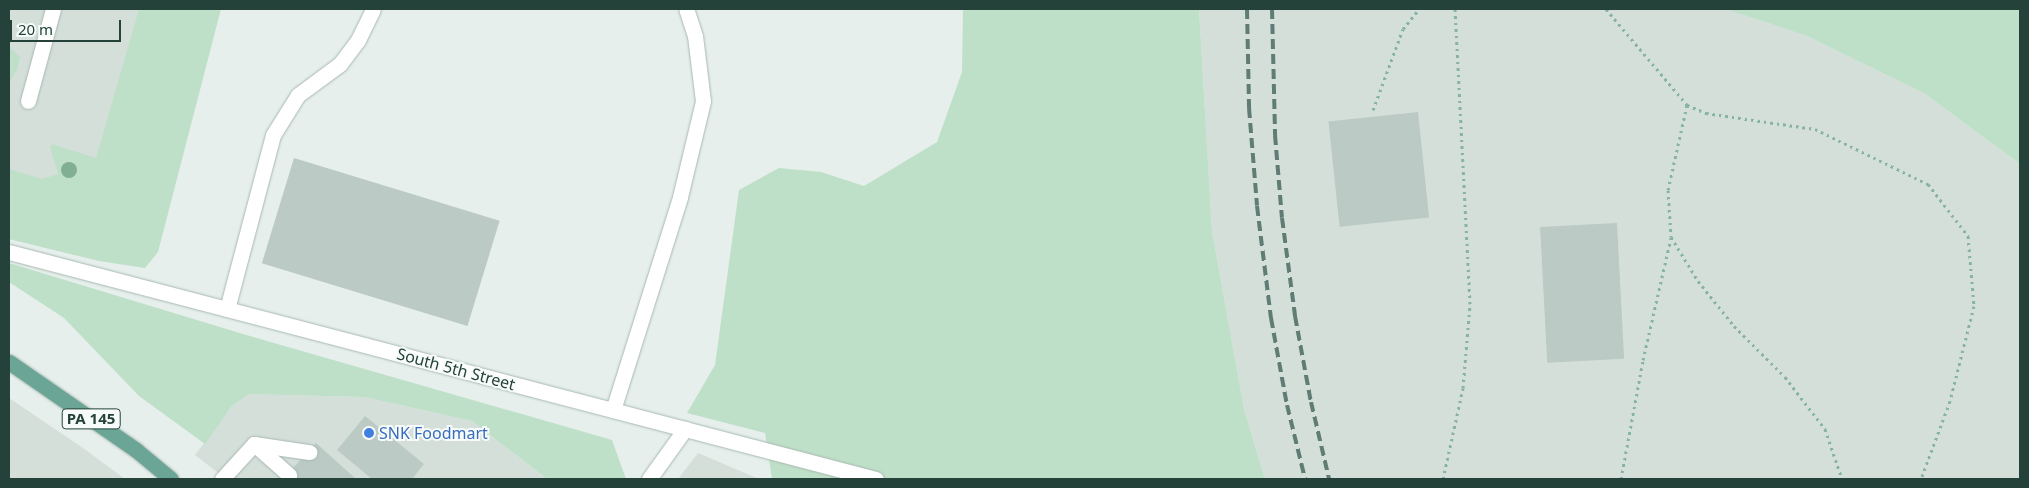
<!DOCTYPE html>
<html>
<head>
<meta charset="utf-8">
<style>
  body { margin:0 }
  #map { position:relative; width:2029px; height:488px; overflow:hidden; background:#e6efeb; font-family:"Noto Sans",sans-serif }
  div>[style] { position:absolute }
  .built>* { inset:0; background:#d4dfda }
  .green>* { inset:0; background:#bfe0c8 }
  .building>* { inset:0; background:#bbcac4; transform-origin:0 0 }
  .path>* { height:3px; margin-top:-1.5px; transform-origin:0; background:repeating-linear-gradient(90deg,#86b3a5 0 2.5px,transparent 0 6.5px) }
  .roads { filter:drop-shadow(0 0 1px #a8b8b2) drop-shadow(0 0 1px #a8b8b2) }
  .lane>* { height:15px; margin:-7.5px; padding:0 7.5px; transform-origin:7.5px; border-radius:7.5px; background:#fff }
  .primary>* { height:15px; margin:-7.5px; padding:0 7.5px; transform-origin:7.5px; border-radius:7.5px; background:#6aa596 }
  .rail>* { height:4px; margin-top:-2px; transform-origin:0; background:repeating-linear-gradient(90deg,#5f7d75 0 10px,transparent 0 15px) }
  .trees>* { width:16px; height:16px; margin:-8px; border-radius:50%; background:#80af93 }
  .dots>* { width:14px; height:14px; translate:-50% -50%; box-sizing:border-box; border:2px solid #f7fbf9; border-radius:50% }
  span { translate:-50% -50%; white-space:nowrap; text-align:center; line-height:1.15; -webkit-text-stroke:4px #f7fbf9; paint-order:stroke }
  .shield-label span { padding:1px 4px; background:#f7fbf9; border:1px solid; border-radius:4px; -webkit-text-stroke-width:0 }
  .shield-label { font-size:15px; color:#24423a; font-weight:700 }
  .street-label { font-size:16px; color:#24423a }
  .shop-label { font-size:16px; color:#366cbe }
  .left { translate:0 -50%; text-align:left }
  .frame { position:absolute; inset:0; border:10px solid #24423a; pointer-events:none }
  .scale { position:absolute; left:10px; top:20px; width:111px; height:22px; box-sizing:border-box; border:2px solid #24423a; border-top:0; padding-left:6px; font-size:15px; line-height:18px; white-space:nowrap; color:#24423a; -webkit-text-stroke:4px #f7fbf9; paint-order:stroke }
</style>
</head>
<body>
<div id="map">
  <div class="built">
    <div style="clip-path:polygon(9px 9px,144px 9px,75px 255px,9px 239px)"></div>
    <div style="clip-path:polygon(1199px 9px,1725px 9px,1807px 36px,1925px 94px,2020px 164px,2020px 479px,1265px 479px,1244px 409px,1212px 231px)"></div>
    <div style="clip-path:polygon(249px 394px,364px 397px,472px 421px,547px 479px,226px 479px,195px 455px,231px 407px)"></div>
    <div style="clip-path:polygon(9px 398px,83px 448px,125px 479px,9px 479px)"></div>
    <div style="clip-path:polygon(698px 453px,759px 479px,678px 479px)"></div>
  </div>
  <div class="green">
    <div style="clip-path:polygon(139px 9px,221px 9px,158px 252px,145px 268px,99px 261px,9px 239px,9px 169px,42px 179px,58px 174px,50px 147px,52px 144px,96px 158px)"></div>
    <div style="clip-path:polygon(963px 9px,1199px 9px,1212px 231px,1244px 409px,1265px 479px,772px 479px,765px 433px,687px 413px,715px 365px,739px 190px,779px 168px,821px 172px,864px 186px,937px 142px,962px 72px)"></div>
    <div style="clip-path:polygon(1725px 9px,2020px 9px,2020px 164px,1925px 94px,1807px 36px)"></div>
    <div style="clip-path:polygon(9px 46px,20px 57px,17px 70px,9px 83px)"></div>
    <div style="clip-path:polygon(9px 263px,243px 334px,612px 440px,626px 479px,547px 479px,472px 421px,364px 397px,249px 394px,231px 407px,205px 444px,139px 396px,64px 318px,9px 282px)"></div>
  </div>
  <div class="building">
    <div style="left:1418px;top:112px;width:106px;height:90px;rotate:84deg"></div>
    <div style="left:294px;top:158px;width:215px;height:110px;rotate:17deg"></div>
    <div style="left:1617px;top:223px;width:136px;height:77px;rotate:87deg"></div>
    <div style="clip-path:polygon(365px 416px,424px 464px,412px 479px,372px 479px,337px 450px)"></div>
    <div style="clip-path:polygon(316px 443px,356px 479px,283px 479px)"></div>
  </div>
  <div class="path">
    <div style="left:1606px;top:9px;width:126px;rotate:49.8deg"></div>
    <div style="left:1687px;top:105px;width:21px;rotate:23deg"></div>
    <div style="left:1706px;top:113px;width:110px;rotate:8.4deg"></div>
    <div style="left:1815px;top:129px;width:126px;rotate:26deg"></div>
    <div style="left:1928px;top:184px;width:66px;rotate:52.4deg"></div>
    <div style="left:1968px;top:236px;width:70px;rotate:85.1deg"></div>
    <div style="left:1974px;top:306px;width:98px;rotate:104.2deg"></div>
    <div style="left:1950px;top:401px;width:83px;rotate:110.4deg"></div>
    <div style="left:1687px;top:105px;width:87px;rotate:102.6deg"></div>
    <div style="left:1668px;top:190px;width:47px;rotate:86.3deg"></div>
    <div style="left:1671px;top:237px;width:52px;rotate:58.5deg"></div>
    <div style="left:1698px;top:281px;width:58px;rotate:51.3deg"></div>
    <div style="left:1734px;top:326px;width:72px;rotate:45deg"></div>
    <div style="left:1785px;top:377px;width:66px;rotate:52.4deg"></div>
    <div style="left:1825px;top:429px;width:53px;rotate:71.2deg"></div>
    <div style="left:1373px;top:110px;width:86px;rotate:-69.7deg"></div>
    <div style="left:1403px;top:29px;width:26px;rotate:-51deg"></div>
    <div style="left:1443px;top:479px;width:93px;rotate:-77.6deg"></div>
    <div style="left:1463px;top:388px;width:84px;rotate:-85.2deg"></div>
    <div style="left:1470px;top:304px;width:295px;rotate:-92.9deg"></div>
    <div style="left:1621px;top:479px;width:121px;rotate:-79.5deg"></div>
    <div style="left:1643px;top:360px;width:125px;rotate:-77.1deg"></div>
  </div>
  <div class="roads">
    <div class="lane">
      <div style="left:28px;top:101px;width:95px;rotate:-74.8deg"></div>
      <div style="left:9px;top:252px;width:896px;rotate:14.67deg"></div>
      <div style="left:227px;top:309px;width:180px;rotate:-75.2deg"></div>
      <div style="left:273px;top:135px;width:47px;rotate:-58deg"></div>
      <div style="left:298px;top:95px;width:52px;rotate:-36.4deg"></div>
      <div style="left:340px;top:64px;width:30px;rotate:-53deg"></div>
      <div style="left:358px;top:40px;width:34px;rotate:-64deg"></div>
      <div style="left:613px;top:410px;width:223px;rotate:-72.5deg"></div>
      <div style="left:680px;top:197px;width:99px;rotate:-76.5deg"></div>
      <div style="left:703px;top:101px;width:65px;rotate:-97deg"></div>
      <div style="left:695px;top:36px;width:28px;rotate:-108deg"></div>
      <div style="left:254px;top:444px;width:56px;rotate:8.3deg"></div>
      <div style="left:222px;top:479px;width:47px;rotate:-47.6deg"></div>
      <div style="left:254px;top:444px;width:47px;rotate:41.5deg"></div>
      <div style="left:649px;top:479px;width:62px;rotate:-54.2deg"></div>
    </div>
    <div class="primary">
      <div style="left:9px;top:362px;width:155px;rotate:34.7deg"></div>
      <div style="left:136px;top:450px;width:45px;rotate:39.6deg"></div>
    </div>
  </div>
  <div class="rail">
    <div style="left:1247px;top:9px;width:99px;rotate:88.8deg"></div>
    <div style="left:1249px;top:108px;width:98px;rotate:85.3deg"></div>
    <div style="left:1257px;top:206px;width:113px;rotate:82.9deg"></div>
    <div style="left:1271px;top:318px;width:88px;rotate:79.6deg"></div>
    <div style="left:1287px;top:405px;width:76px;rotate:76.3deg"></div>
    <div style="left:1272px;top:9px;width:126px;rotate:88.6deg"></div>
    <div style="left:1275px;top:135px;width:83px;rotate:85.2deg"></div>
    <div style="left:1282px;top:218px;width:99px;rotate:82.4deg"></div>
    <div style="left:1295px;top:316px;width:87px;rotate:79.5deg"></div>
    <div style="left:1311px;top:402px;width:79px;rotate:76.8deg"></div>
  </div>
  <div class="trees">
    <div style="left:69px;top:170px"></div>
  </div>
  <div class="dots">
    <div style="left:369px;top:433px;background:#3f7fe0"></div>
  </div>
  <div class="shield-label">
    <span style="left:91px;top:419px">PA 145</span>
  </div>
  <div class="street-label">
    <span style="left:456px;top:369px;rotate:15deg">South 5th Street</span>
  </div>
  <div class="shop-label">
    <span class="left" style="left:379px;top:433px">SNK Foodmart</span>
  </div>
  <div class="frame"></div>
  <div class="scale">20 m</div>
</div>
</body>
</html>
